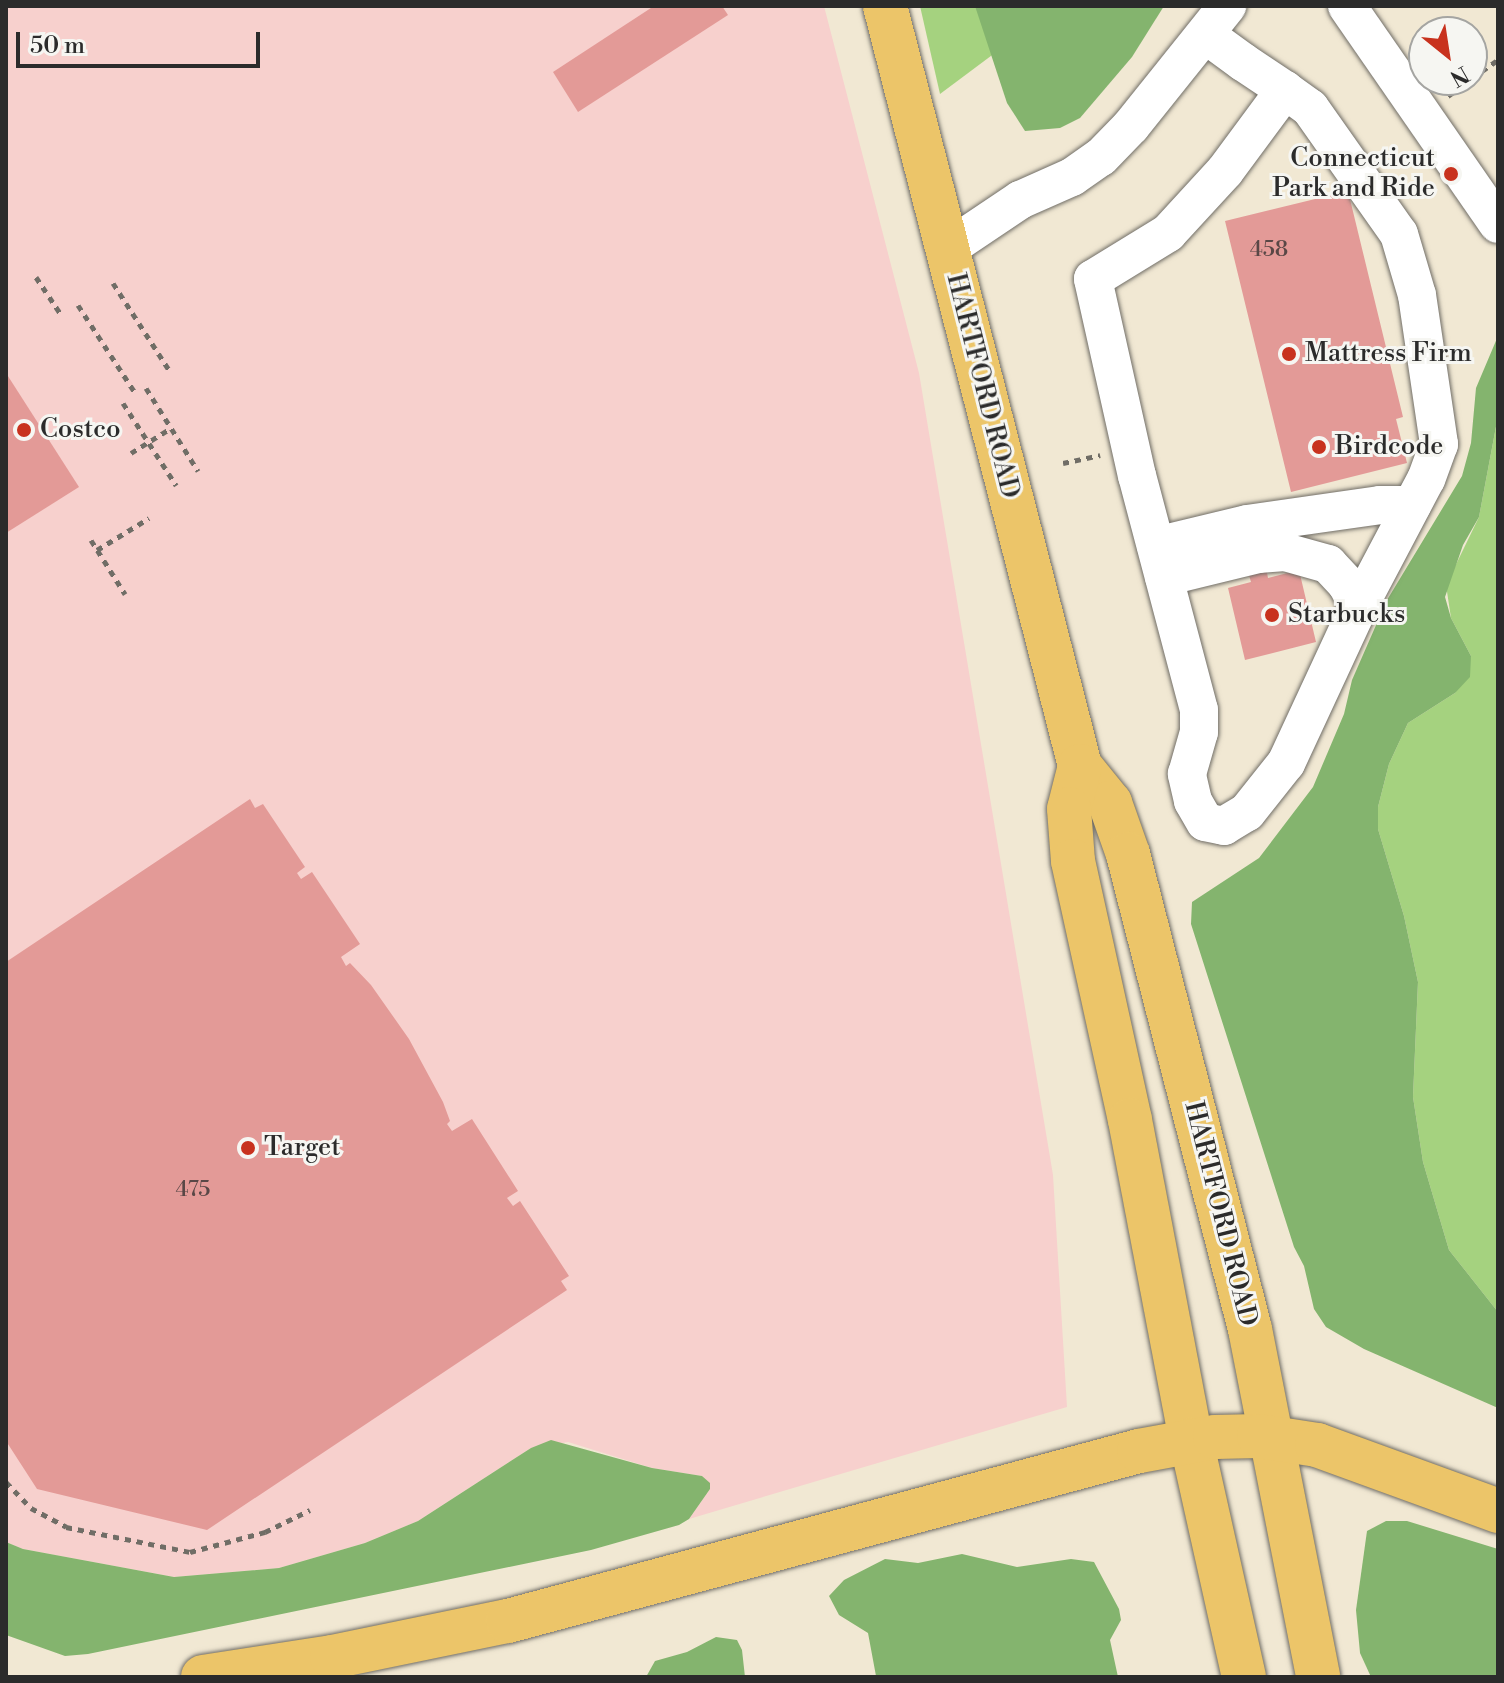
<!DOCTYPE html>
<html>
<head>
<meta charset="utf-8">
<style>
  body { margin:0 }
  #map { position:relative; width:1504px; height:1683px; overflow:hidden; background:#f1e8d3; font-family:"Libre Bodoni",serif }
  div>[style] { position:absolute }
  .built>* { inset:0; background:#f7d0cd }
  .green>* { inset:0; background:#a5d27f }
  .forest>* { inset:0; background:#84b46e }
  .building>* { inset:0; background:#e39a97 }
  .path>* { height:5px; margin-top:-2.5px; transform-origin:0; background:repeating-linear-gradient(90deg,#706d66 0 6px,transparent 0 12px) }
  .roads { filter:drop-shadow(0 0 2px #706d66) drop-shadow(0 0 2px #706d66) }
  .minor>* { height:38px; margin:-19px; padding:0 19px; transform-origin:19px; border-radius:19px; background:#fff }
  .major>* { height:44px; margin:-22px; padding:0 22px; transform-origin:22px; border-radius:22px; background:#ecc569 }
  .highway>* { height:44px; margin:-22px; padding:0 22px; transform-origin:22px; border-radius:22px; background:#ecc569 }
  .dots>* { width:22px; height:22px; translate:-50% -50%; box-sizing:border-box; border:4px solid #f6f6f2; border-radius:50% }
  span { translate:-50% -50%; white-space:nowrap; text-align:center; line-height:1.15; -webkit-text-stroke:6px #f6f6f2; paint-order:stroke }
  .number-label { font-size:22px; color:#594746 }
  .number-label span { -webkit-text-stroke-width:0 }
  .poi-label { font-size:26px; color:#2b2b2b }
  .right { translate:-100% -50%; text-align:right }
  .left { translate:0 -50%; text-align:left }
  .street-label { font-size:26px; color:#2b2b2b }
  .frame { position:absolute; inset:0; border:8px solid #2b2b2b; pointer-events:none }
  .north { position:absolute; left:1408px; top:16px; width:80px; height:80px; box-sizing:border-box; background:#f6f6f2; border:2px solid #a5a5a2; border-radius:50%; rotate:150deg; font-size:22px; font-weight:700; line-height:32px; text-align:center; color:#2b2b2b }
  .north::after { content:''; display:block; margin:auto; width:28px; height:36px; background:#c8321e; clip-path:polygon(50% 0,100% 100%,50% 72%,0 100%) }
  .scale { position:absolute; left:16px; top:32px; width:244px; height:36px; box-sizing:border-box; border:4px solid #2b2b2b; border-top:0; padding-left:10px; font-size:24px; line-height:28px; white-space:nowrap; color:#2b2b2b; -webkit-text-stroke:6px #f6f6f2; paint-order:stroke }
</style>
</head>
<body>
<div id="map">
  <div class="built">
    <div style="clip-path:polygon(6px 6px,824px 6px,919px 373px,1053px 1175px,1067px 1407px,689px 1519px,710px 1489px,702px 1476px,652px 1468px,568px 1442px,531px 1448px,418px 1521px,365px 1543px,279px 1568px,174px 1577px,23px 1549px,6px 1542px)"></div>
  </div>
  <div class="green">
    <div style="clip-path:polygon(920px 6px,1058px 6px,940px 94px)"></div>
    <div style="clip-path:polygon(1498px 416px,1498px 1312px,1449px 1250px,1423px 1162px,1413px 1097px,1418px 982px,1404px 916px,1378px 829px,1378px 807px,1389px 764px,1408px 723px,1455px 693px,1471px 656px,1451px 618px,1446px 585px,1479px 517px)"></div>
  </div>
  <div class="forest">
    <div style="clip-path:polygon(975px 6px,1164px 6px,1132px 57px,1080px 118px,1060px 128px,1025px 131px,1007px 103px)"></div>
    <div style="clip-path:polygon(1498px 336px,1498px 416px,1479px 517px,1463px 545px,1445px 597px,1451px 618px,1471px 656px,1470px 677px,1455px 693px,1408px 723px,1389px 764px,1378px 807px,1378px 829px,1404px 916px,1418px 982px,1413px 1097px,1423px 1162px,1449px 1250px,1498px 1312px,1498px 1408px,1364px 1349px,1326px 1327px,1314px 1309px,1304px 1266px,1294px 1247px,1191px 924px,1192px 902px,1259px 858px,1313px 787px,1344px 714px,1352px 680px,1387px 600px,1462px 476px,1471px 443px,1476px 388px)"></div>
    <div style="clip-path:polygon(551px 1440px,652px 1468px,702px 1476px,710px 1483px,710px 1489px,689px 1519px,679px 1525px,591px 1550px,88px 1654px,65px 1656px,6px 1635px,6px 1542px,23px 1549px,174px 1577px,279px 1568px,365px 1543px,418px 1521px,531px 1448px)"></div>
    <div style="clip-path:polygon(1386px 1521px,1407px 1521px,1498px 1549px,1498px 1677px,1371px 1677px,1360px 1653px,1356px 1610px,1367px 1531px)"></div>
    <div style="clip-path:polygon(962px 1554px,1017px 1567px,1071px 1559px,1094px 1562px,1119px 1609px,1121px 1620px,1110px 1640px,1118px 1677px,876px 1676px,868px 1633px,839px 1615px,829px 1596px,844px 1580px,885px 1559px,918px 1563px)"></div>
    <div style="clip-path:polygon(716px 1637px,737px 1640px,742px 1650px,745px 1677px,646px 1677px,655px 1661px,687px 1652px)"></div>
  </div>
  <div class="building">
    <div style="clip-path:polygon(654px 6px,722px 6px,728px 15px,578px 112px,553px 72px)"></div>
    <div style="clip-path:polygon(1348px 191px,1403px 417px,1396px 419px,1407px 463px,1291px 492px,1225px 221px)"></div>
    <div style="clip-path:polygon(6px 373px,79px 487px,6px 533px)"></div>
    <div style="clip-path:polygon(1266px 567px,1268px 578px,1299px 570px,1316px 642px,1245px 660px,1228px 588px,1251px 582px,1248px 572px)"></div>
    <div style="clip-path:polygon(250px 799px,255px 808px,263px 804px,305px 867px,297px 873px,301px 879px,312px 872px,360px 944px,341px 957px,346px 966px,350px 963px,371px 985px,409px 1039px,443px 1102px,450px 1121px,447px 1124px,452px 1131px,472px 1119px,518px 1191px,507px 1198px,513px 1206px,520px 1201px,569px 1276px,561px 1281px,567px 1290px,207px 1530px,37px 1489px,6px 1441px,6px 962px)"></div>
  </div>
  <div class="path">
    <div style="left:1472px;top:78px;width:32px;rotate:-35deg"></div>
    <div style="left:1448px;top:96px;width:27px;rotate:-36deg"></div>
    <div style="left:36px;top:277px;width:47px;rotate:56.3deg"></div>
    <div style="left:113px;top:283px;width:107px;rotate:57.2deg"></div>
    <div style="left:78px;top:305px;width:106px;rotate:56.9deg"></div>
    <div style="left:146px;top:388px;width:98px;rotate:57.9deg"></div>
    <div style="left:123px;top:403px;width:98px;rotate:57.1deg"></div>
    <div style="left:131px;top:453px;width:47px;rotate:-32deg"></div>
    <div style="left:1063px;top:463px;width:38px;rotate:-12deg"></div>
    <div style="left:91px;top:540px;width:64px;rotate:57.8deg"></div>
    <div style="left:97px;top:550px;width:61px;rotate:-31.6deg"></div>
    <div style="left:6px;top:1482px;width:36px;rotate:46deg"></div>
    <div style="left:31px;top:1508px;width:40px;rotate:28deg"></div>
    <div style="left:66px;top:1527px;width:126px;rotate:11.4deg"></div>
    <div style="left:190px;top:1552px;width:78px;rotate:-14.9deg"></div>
    <div style="left:265px;top:1532px;width:50px;rotate:-26.1deg"></div>
  </div>
  <div class="roads">
    <div class="minor">
      <div style="left:1347px;top:6px;width:265px;rotate:55.3deg"></div>
      <div style="left:1206px;top:35px;width:46px;rotate:36.1deg"></div>
      <div style="left:1243px;top:62px;width:50px;rotate:33.7deg"></div>
      <div style="left:1285px;top:90px;width:31px;rotate:36deg"></div>
      <div style="left:1310px;top:108px;width:154px;rotate:54.8deg"></div>
      <div style="left:1399px;top:234px;width:64px;rotate:73.6deg"></div>
      <div style="left:1417px;top:295px;width:151px;rotate:81.6deg"></div>
      <div style="left:1439px;top:444px;width:37px;rotate:110deg"></div>
      <div style="left:1426px;top:479px;width:144px;rotate:117.8deg"></div>
      <div style="left:1359px;top:606px;width:173px;rotate:114.9deg"></div>
      <div style="left:1286px;top:763px;width:63px;rotate:128.5deg"></div>
      <div style="left:1247px;top:812px;width:27px;rotate:149deg"></div>
      <div style="left:1224px;top:826px;width:19px;rotate:-168deg"></div>
      <div style="left:1205px;top:822px;width:24px;rotate:-120deg"></div>
      <div style="left:1193px;top:801px;width:28px;rotate:-103deg"></div>
      <div style="left:1187px;top:774px;width:44px;rotate:-74.1deg"></div>
      <div style="left:1199px;top:732px;width:22px;rotate:-90deg"></div>
      <div style="left:1199px;top:710px;width:242px;rotate:-104.8deg"></div>
      <div style="left:1137px;top:476px;width:202px;rotate:-102.6deg"></div>
      <div style="left:1093px;top:279px;width:88px;rotate:-31.5deg"></div>
      <div style="left:1168px;top:233px;width:84px;rotate:-47.4deg"></div>
      <div style="left:1225px;top:171px;width:101px;rotate:-53.5deg"></div>
      <div style="left:947px;top:249px;width:88px;rotate:-33.9deg"></div>
      <div style="left:1020px;top:200px;width:57px;rotate:-23.9deg"></div>
      <div style="left:1072px;top:177px;width:35px;rotate:-35deg"></div>
      <div style="left:1101px;top:157px;width:43px;rotate:-45.9deg"></div>
      <div style="left:1131px;top:126px;width:154px;rotate:-51.3deg"></div>
      <div style="left:1156px;top:546px;width:94px;rotate:-13.6deg"></div>
      <div style="left:1247px;top:524px;width:134px;rotate:-8.1deg"></div>
      <div style="left:1380px;top:505px;width:32px"></div>
      <div style="left:1164px;top:577px;width:97px;rotate:-13.7deg"></div>
      <div style="left:1258px;top:554px;width:27px;rotate:-4deg"></div>
      <div style="left:1285px;top:552px;width:45px;rotate:15.6deg"></div>
      <div style="left:1328px;top:564px;width:26px;rotate:47deg"></div>
      <div style="left:1346px;top:583px;width:26px;rotate:61deg"></div>
    </div>
    <div class="major">
      <div style="left:885px;top:6px;width:785px;rotate:75.61deg"></div>
      <div style="left:1080px;top:766px;width:48px;rotate:51deg"></div>
      <div style="left:1110px;top:803px;width:54px;rotate:70.6deg"></div>
      <div style="left:1128px;top:854px;width:490px;rotate:75.6deg"></div>
      <div style="left:1250px;top:1329px;width:355px;rotate:78.9deg"></div>
      <div style="left:1080px;top:766px;width:44px;rotate:104.3deg"></div>
      <div style="left:1069px;top:809px;width:52px;rotate:85.6deg"></div>
      <div style="left:1073px;top:861px;width:265px;rotate:77.6deg"></div>
      <div style="left:1130px;top:1120px;width:326px;rotate:79.2deg"></div>
      <div style="left:1191px;top:1440px;width:243px;rotate:77.4deg"></div>
    </div>
    <div class="highway">
      <div style="left:203px;top:1677px;width:131px;rotate:-8.8deg"></div>
      <div style="left:332px;top:1657px;width:180px;rotate:-11.6deg"></div>
      <div style="left:508px;top:1621px;width:653px;rotate:-15.08deg"></div>
      <div style="left:1139px;top:1451px;width:77px;rotate:-10.4deg"></div>
      <div style="left:1215px;top:1437px;width:44px;rotate:-1.3deg"></div>
      <div style="left:1259px;top:1436px;width:59px;rotate:8.8deg"></div>
      <div style="left:1317px;top:1445px;width:193px;rotate:20deg"></div>
    </div>
  </div>
  <div class="dots">
    <div style="left:1451px;top:174px;background:#c8321e"></div>
    <div style="left:1289px;top:354px;background:#c8321e"></div>
    <div style="left:24px;top:430px;background:#c8321e"></div>
    <div style="left:1319px;top:447px;background:#c8321e"></div>
    <div style="left:1272px;top:615px;background:#c8321e"></div>
    <div style="left:248px;top:1148px;background:#c8321e"></div>
  </div>
  <div class="number-label">
    <span style="left:1269px;top:250px">458</span>
    <span style="left:193px;top:1190px">475</span>
  </div>
  <div class="poi-label">
    <span class="right" style="left:1435px;top:174px">Connecticut<br>Park and Ride</span>
    <span class="left" style="left:1305px;top:354px">Mattress Firm</span>
    <span class="left" style="left:40px;top:430px">Costco</span>
    <span class="left" style="left:1335px;top:447px">Birdcode</span>
    <span class="left" style="left:1288px;top:615px">Starbucks</span>
    <span class="left" style="left:264px;top:1148px">Target</span>
  </div>
  <div class="street-label">
    <span style="left:982px;top:386px;rotate:76deg">HARTFORD ROAD</span>
    <span style="left:1220px;top:1214px;rotate:76deg">HARTFORD ROAD</span>
  </div>
  <div class="frame"></div>
  <div class="north">N</div>
  <div class="scale">50 m</div>
</div>
</body>
</html>
